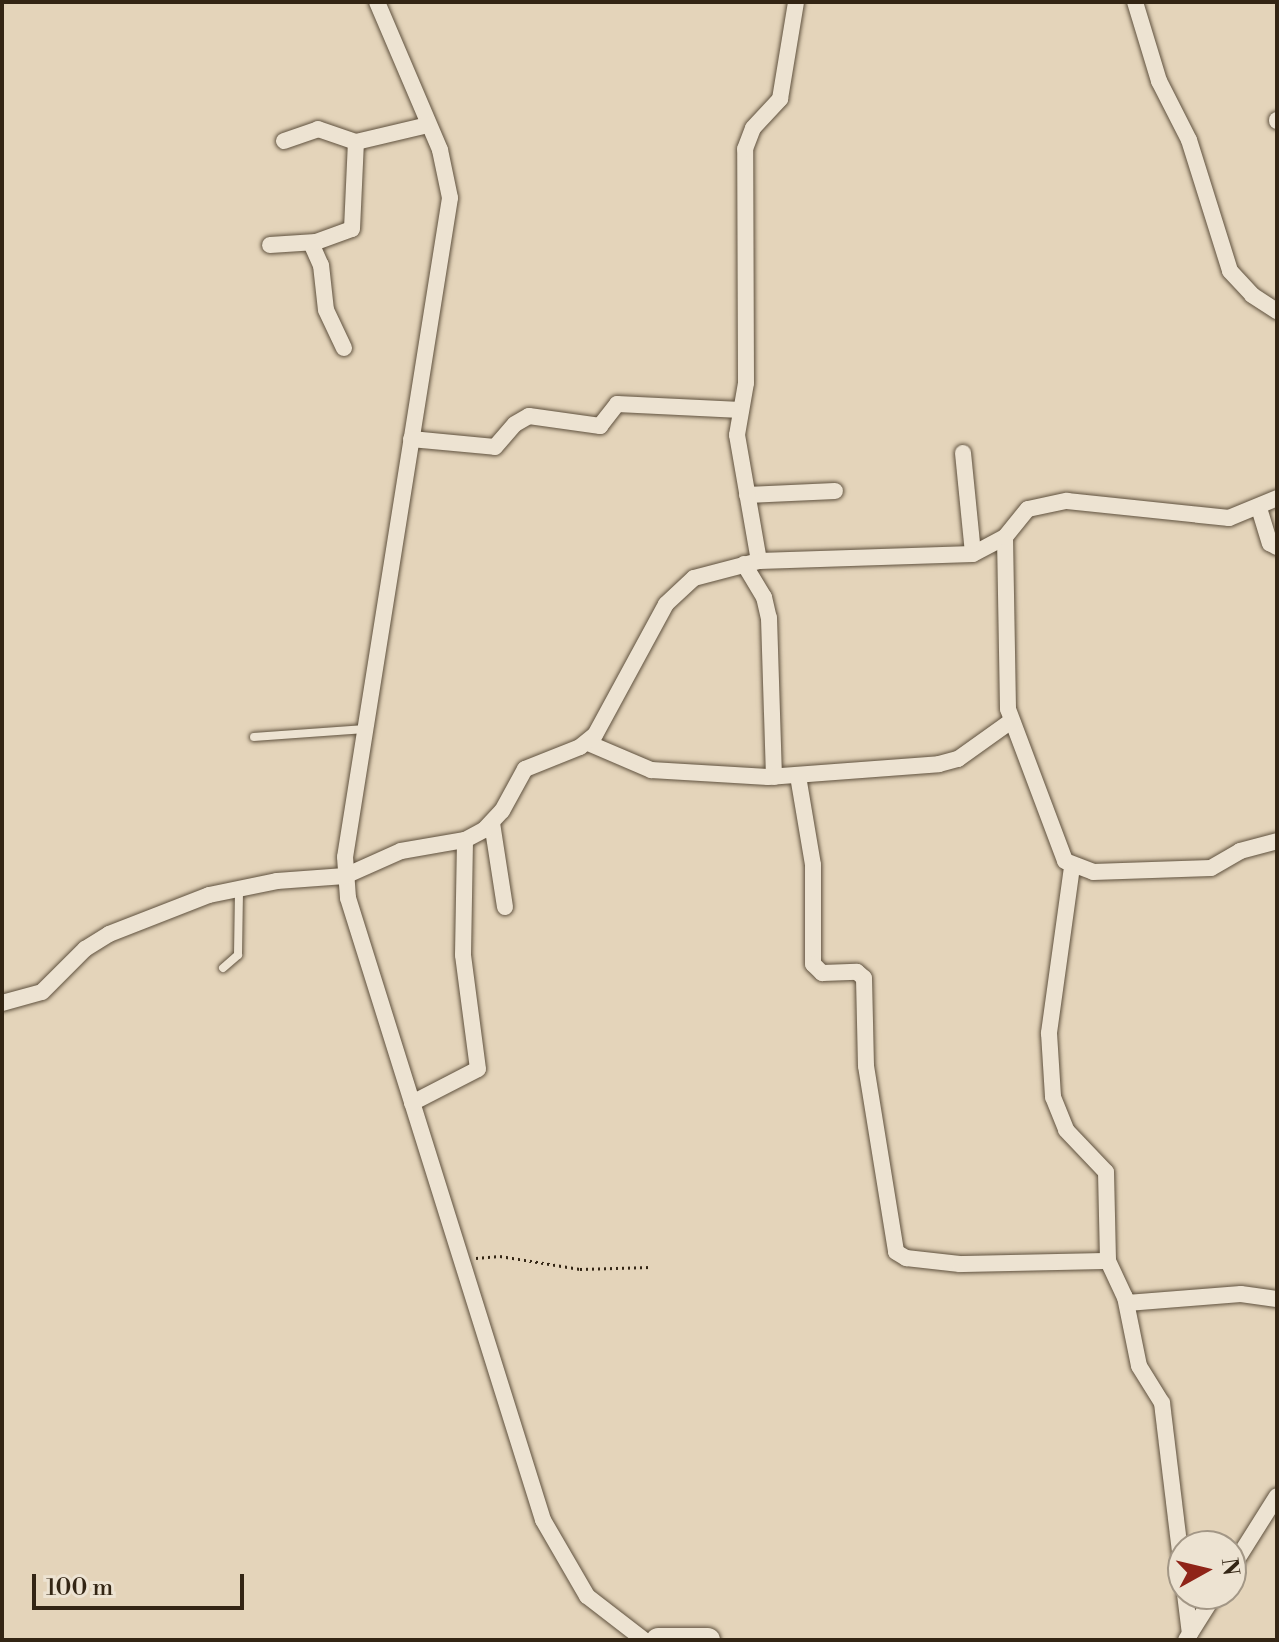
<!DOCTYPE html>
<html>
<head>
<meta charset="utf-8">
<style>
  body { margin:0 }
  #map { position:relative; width:1279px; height:1642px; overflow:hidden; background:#e4d4ba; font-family:"Libre Bodoni",serif }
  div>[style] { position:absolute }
  .path>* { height:3px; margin-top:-1.5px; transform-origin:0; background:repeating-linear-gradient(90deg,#332514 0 2px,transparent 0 6px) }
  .roads { filter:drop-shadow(0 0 2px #5f513e) drop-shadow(0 0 2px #5f513e) }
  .lane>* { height:8px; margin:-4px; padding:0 4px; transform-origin:4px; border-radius:4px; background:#ede3d2 }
  .street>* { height:16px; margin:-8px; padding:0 8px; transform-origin:8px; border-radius:8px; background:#ede3d2 }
  .secondary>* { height:24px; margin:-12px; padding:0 12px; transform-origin:12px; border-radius:12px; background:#ede3d2 }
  span { translate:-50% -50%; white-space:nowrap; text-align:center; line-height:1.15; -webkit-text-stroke:6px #ede3d2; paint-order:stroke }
  .frame { position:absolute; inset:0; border:4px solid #332514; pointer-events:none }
  .north { position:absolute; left:1167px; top:1530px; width:80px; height:80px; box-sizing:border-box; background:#ede3d2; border:2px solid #a39786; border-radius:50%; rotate:82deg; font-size:22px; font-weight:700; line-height:32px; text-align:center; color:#332514 }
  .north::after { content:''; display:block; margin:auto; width:28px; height:36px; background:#8f2418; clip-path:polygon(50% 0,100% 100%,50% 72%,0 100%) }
  .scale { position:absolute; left:32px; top:1574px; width:212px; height:36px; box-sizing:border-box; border:4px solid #332514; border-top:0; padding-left:10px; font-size:24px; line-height:28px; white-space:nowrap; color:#332514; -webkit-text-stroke:6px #ede3d2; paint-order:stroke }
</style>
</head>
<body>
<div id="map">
  <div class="path">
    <div style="left:476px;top:1258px;width:24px;rotate:-5deg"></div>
    <div style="left:500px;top:1256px;width:81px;rotate:9.2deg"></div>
    <div style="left:580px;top:1269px;width:71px;rotate:-1.6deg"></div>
  </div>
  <div class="roads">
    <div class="lane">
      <div style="left:254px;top:737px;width:111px;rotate:-4.1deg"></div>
      <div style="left:223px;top:968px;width:20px;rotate:-41deg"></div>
      <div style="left:238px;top:955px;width:67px;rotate:-89.1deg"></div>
    </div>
    <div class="street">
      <div style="left:377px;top:2px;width:161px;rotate:66.9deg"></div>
      <div style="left:440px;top:150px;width:49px;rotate:78.2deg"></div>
      <div style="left:450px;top:198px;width:667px;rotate:99.05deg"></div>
      <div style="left:345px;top:857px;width:41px;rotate:85.8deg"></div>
      <div style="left:348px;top:898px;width:652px;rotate:72.59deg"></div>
      <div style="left:543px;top:1520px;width:88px;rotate:59.9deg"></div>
      <div style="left:587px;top:1596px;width:72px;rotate:37.7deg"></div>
      <div style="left:1135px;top:2px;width:83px;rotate:73.1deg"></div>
      <div style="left:1159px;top:81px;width:66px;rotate:63deg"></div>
      <div style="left:1189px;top:140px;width:137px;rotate:72.6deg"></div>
      <div style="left:1230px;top:271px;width:33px;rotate:47deg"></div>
      <div style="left:1252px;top:295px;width:30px;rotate:33deg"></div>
      <div style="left:1277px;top:120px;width:1px;rotate:90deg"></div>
      <div style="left:284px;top:141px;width:36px;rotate:-19deg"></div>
      <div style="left:318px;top:129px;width:40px;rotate:18.9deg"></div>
      <div style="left:356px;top:142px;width:74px;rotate:-13.3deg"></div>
      <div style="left:311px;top:243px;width:24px;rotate:66deg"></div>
      <div style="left:321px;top:265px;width:45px;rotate:83.7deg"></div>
      <div style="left:326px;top:310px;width:42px;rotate:64.7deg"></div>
      <div style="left:270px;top:245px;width:46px;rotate:-3.7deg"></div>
      <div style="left:316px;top:242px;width:38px;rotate:-20deg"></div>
      <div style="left:352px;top:229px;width:87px;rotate:-87.4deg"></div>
      <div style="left:411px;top:439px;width:84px;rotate:5.4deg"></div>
      <div style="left:495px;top:447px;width:30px;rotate:-49deg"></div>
      <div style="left:515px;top:424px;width:16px;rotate:-30deg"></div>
      <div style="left:529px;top:416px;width:72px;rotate:8deg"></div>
      <div style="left:600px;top:426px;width:28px;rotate:-52deg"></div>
      <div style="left:617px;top:404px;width:124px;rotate:2.8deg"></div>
      <div style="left:963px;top:453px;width:101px;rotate:84.3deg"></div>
      <div style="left:747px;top:495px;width:88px;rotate:-2.6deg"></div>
      <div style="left:1259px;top:508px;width:37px;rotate:73deg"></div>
      <div style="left:1270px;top:543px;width:8px;rotate:30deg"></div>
      <div style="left:1005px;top:537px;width:172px;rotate:89deg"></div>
      <div style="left:1008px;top:709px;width:162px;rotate:69.4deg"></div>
      <div style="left:1065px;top:861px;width:30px;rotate:21deg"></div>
      <div style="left:1093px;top:872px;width:118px;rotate:-1.9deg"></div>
      <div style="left:1211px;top:868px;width:34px;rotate:-30deg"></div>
      <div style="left:1240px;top:851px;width:38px;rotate:-15deg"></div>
      <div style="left:759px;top:561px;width:128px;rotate:-99.9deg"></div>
      <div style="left:737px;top:435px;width:53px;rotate:-80.2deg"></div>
      <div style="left:746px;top:383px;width:234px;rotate:-90.2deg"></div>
      <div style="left:745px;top:149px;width:22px;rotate:-69deg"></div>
      <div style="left:753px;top:128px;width:40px;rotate:-47deg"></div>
      <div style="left:780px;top:99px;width:98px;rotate:-80.6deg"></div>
      <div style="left:744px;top:564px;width:39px;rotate:59deg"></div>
      <div style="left:764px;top:597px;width:22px;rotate:77deg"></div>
      <div style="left:769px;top:618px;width:159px;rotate:88.2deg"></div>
      <div style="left:588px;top:743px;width:69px;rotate:23.2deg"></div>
      <div style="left:651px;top:770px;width:117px;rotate:3.4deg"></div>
      <div style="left:768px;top:777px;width:171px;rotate:-4.3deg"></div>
      <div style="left:939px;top:764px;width:20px;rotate:-15deg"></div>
      <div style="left:958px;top:759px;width:65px;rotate:-35.6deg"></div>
      <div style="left:798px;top:776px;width:90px;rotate:80.4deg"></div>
      <div style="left:813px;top:865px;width:99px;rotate:90deg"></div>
      <div style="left:813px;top:964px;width:13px;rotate:45deg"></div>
      <div style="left:822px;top:973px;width:35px;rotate:-2deg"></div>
      <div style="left:857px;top:972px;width:9px;rotate:41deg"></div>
      <div style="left:864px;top:978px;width:88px;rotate:88.7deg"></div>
      <div style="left:866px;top:1066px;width:188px;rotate:80.8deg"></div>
      <div style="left:896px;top:1252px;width:12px;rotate:31deg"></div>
      <div style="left:906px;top:1258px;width:54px;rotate:6.3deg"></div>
      <div style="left:960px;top:1264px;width:148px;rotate:-1.2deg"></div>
      <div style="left:492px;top:823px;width:85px;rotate:81.2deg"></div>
      <div style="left:1072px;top:867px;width:168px;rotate:97.9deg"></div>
      <div style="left:1049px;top:1033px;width:64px;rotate:86.4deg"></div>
      <div style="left:1053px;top:1097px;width:35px;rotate:68deg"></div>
      <div style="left:1066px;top:1130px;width:58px;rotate:46.4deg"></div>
      <div style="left:1106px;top:1172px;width:89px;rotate:88.7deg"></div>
      <div style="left:1108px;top:1261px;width:40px;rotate:65deg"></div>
      <div style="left:1125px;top:1297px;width:70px;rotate:78.5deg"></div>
      <div style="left:1139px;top:1366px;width:44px;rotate:58.1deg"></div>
      <div style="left:1162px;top:1403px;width:175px;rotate:83.1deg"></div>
      <div style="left:2px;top:1003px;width:41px;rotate:-15.4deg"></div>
      <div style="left:42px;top:992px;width:61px;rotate:-45deg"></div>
      <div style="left:85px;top:949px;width:28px;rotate:-32deg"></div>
      <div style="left:109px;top:934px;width:107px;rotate:-21.3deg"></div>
      <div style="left:209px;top:895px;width:69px;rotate:-11.6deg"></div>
      <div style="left:277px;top:881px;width:68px;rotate:-4.2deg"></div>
      <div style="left:345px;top:876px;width:61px;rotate:-24.1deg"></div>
      <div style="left:401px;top:851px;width:65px;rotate:-9.8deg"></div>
      <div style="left:465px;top:840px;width:21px;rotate:-28deg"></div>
      <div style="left:484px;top:830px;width:26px;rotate:-47deg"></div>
      <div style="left:502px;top:811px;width:48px;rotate:-61.3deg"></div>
      <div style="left:525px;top:769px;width:59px;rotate:-21.8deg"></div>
      <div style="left:580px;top:747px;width:19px;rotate:-39deg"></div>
      <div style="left:595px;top:735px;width:149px;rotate:-61.5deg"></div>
      <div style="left:666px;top:604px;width:38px;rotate:-43deg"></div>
      <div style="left:694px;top:578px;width:67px;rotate:-14.7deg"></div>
      <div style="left:759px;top:561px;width:214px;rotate:-1.9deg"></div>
      <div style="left:973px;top:554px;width:36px;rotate:-28deg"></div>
      <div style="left:1005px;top:537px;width:36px;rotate:-51deg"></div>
      <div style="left:1028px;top:509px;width:40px;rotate:-12deg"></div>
      <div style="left:1067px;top:501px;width:163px;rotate:6deg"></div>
      <div style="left:1229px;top:518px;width:52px;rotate:-22.6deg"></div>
      <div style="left:412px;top:1103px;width:74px;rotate:-27.3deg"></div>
      <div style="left:478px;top:1069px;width:115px;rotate:-97.5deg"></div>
      <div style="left:463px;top:955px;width:115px;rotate:-89deg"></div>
      <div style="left:1127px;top:1303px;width:114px;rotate:-4.5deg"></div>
      <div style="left:1241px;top:1294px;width:36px;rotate:8deg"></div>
      <div style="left:1231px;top:1569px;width:86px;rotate:-57.8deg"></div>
      <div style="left:1185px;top:1594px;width:40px;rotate:82.9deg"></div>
      <div style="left:1186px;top:1640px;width:54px;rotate:-57.8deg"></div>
    </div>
    <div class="secondary">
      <div style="left:658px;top:1640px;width:50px"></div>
    </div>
  </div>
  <div class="frame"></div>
  <div class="north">N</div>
  <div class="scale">100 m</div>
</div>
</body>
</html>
